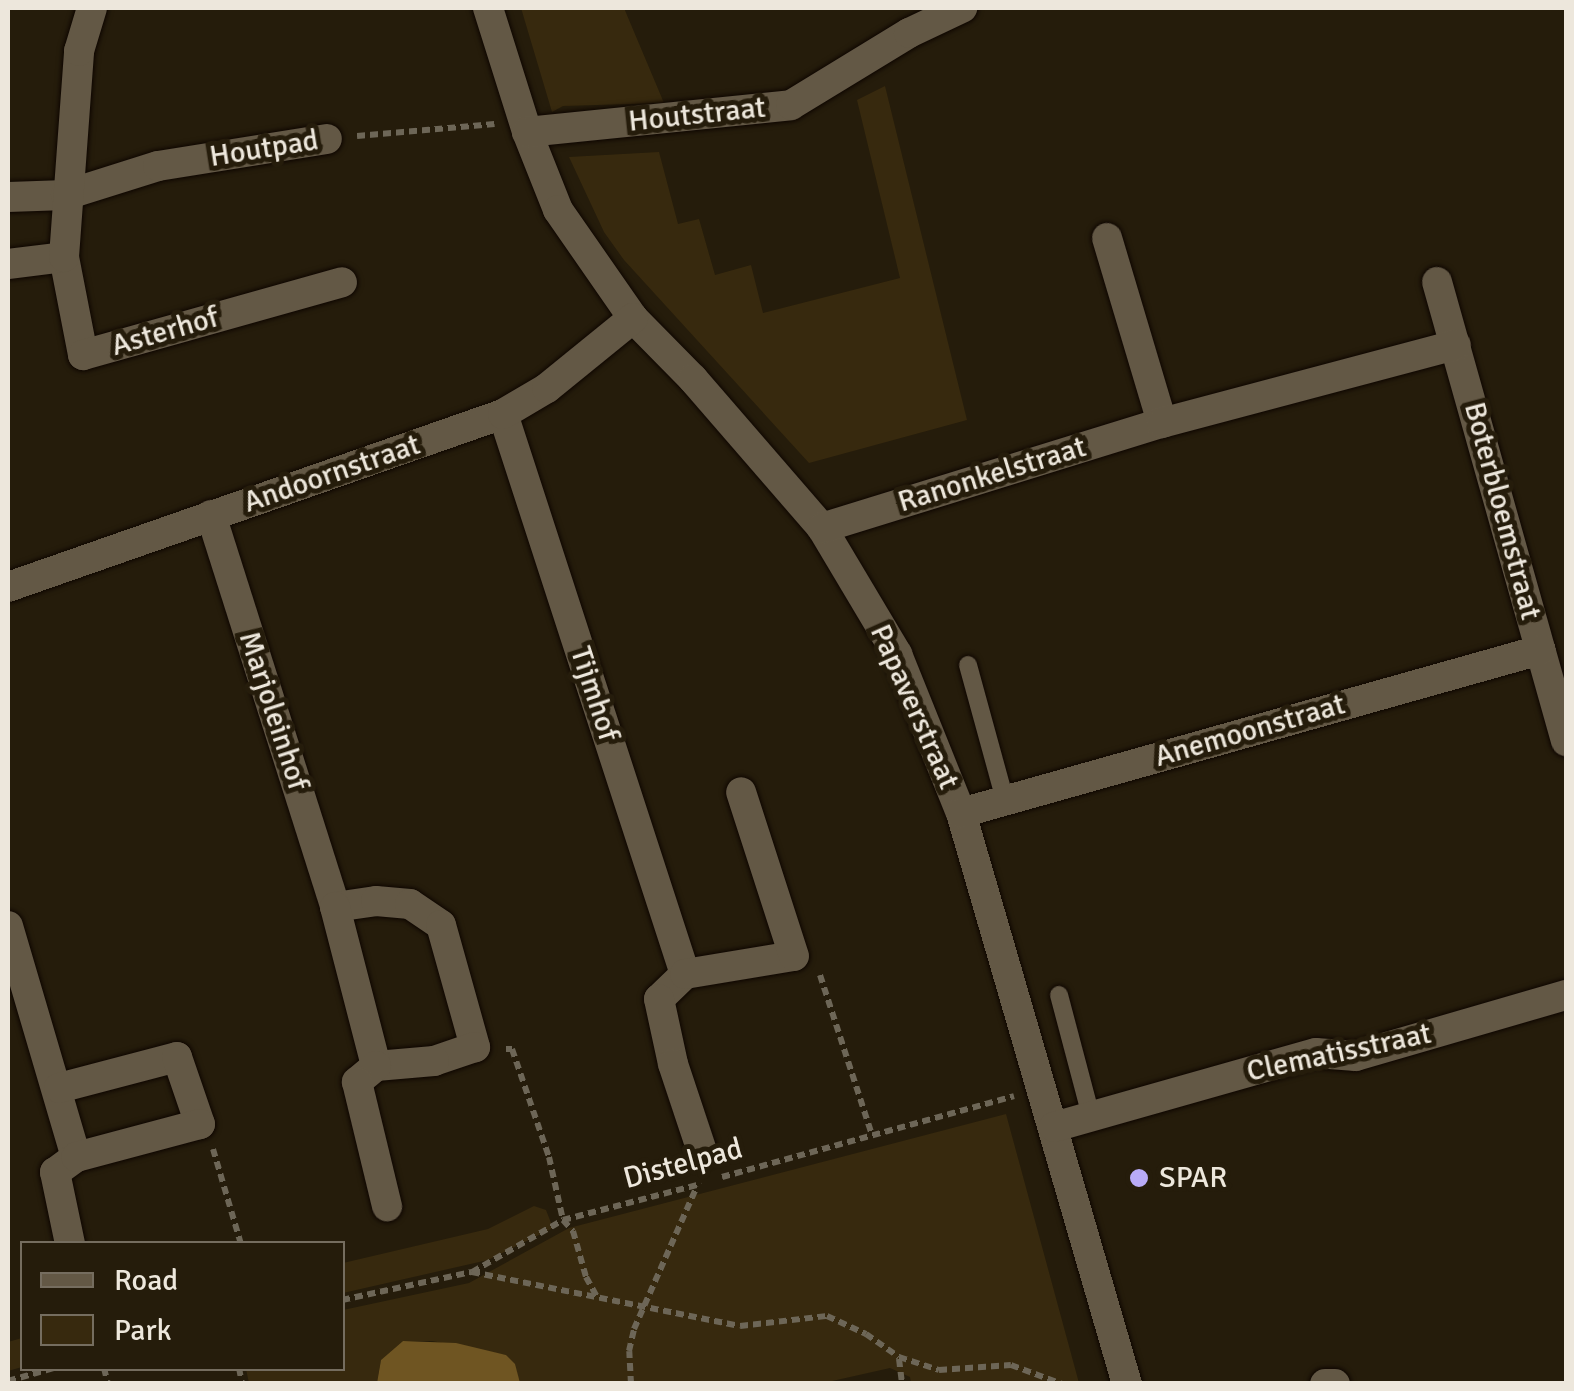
<!DOCTYPE html>
<html>
<head>
<meta charset="utf-8">
<style>
  body { margin:0 }
  #map { position:relative; width:1574px; height:1391px; overflow:hidden; background:#251c0b; font-family:Signika,sans-serif }
  div>[style] { position:absolute }
  .green>* { inset:0; background:#37290e }
  .water>* { inset:0; background:#6f5522 }
  .path>* { height:6px; margin-top:-3px; transform-origin:0; background:repeating-linear-gradient(90deg,#6d6657 0 8px,transparent 0 13px) }
  .roads { filter:drop-shadow(0 0 2px #0e0600) drop-shadow(0 0 2px #0e0600) }
  .lane>* { height:18px; margin:-9px; padding:0 9px; transform-origin:9px; border-radius:9px; background:#635845 }
  .street>* { height:30px; margin:-15px; padding:0 15px; transform-origin:15px; border-radius:15px; background:#635845 }
  .dots>* { width:28px; height:28px; translate:-50% -50%; box-sizing:border-box; border:5px solid #251c0b; border-radius:50% }
  span { translate:-50% -50%; white-space:nowrap; text-align:center; line-height:1.15; -webkit-text-stroke:10px #251c0b; paint-order:stroke }
  .street-label { font-size:30px; color:#ede7dc }
  .poi-label { font-size:30px; color:#ede7dc }
  .left { translate:0 -50%; text-align:left }
  .frame { position:absolute; inset:0; border:10px solid #ede7dc; pointer-events:none }
  .legend { position:absolute; left:20px; top:1241px; width:325px; height:130px; box-sizing:border-box; background:#251c0b; border:2px solid #756d5f; margin:0; padding:12px 18px; list-style:none; font-size:30px; color:#ede7dc }
  .legend li { display:flex; align-items:center; gap:20px; height:50px }
  .legend b { width:50px; border:2px solid #756d5f }
</style>
</head>
<body>
<div id="map">
  <div class="green">
    <div style="clip-path:polygon(521px 8px,624px 8px,664px 103px,563px 106px,552px 112px)"></div>
    <div style="clip-path:polygon(885px 86px,967px 420px,809px 463px,624px 260px,604px 232px,569px 157px,659px 152px,678px 224px,699px 219px,715px 275px,751px 265px,763px 313px,900px 278px,857px 100px)"></div>
    <div style="clip-path:polygon(1006px 1114px,1079px 1383px,911px 1383px,910px 1377px,890px 1368px,819px 1384px,520px 1383px,506px 1355px,432px 1341px,403px 1341px,381px 1360px,377px 1383px,249px 1383px,246px 1369px,342px 1368px,343px 1310px,469px 1283px,569px 1228px)"></div>
    <div style="clip-path:polygon(534px 1206px,546px 1210px,553px 1228px,488px 1260px,343px 1293px,343px 1263px,488px 1229px)"></div>
    <div style="clip-path:polygon(22px 1338px,22px 1367px,8px 1371px,8px 1342px)"></div>
  </div>
  <div class="water">
    <div style="clip-path:polygon(403px 1341px,456px 1343px,506px 1355px,515px 1364px,520px 1383px,377px 1383px,381px 1360px)"></div>
  </div>
  <div class="path">
    <div style="left:357px;top:136px;width:138px;rotate:-5deg"></div>
    <div style="left:820px;top:975px;width:168px;rotate:72deg"></div>
    <div style="left:506px;top:1049px;width:6px"></div>
    <div style="left:512px;top:1049px;width:114px;rotate:71.1deg"></div>
    <div style="left:549px;top:1157px;width:65px;rotate:77.5deg"></div>
    <div style="left:563px;top:1220px;width:15px;rotate:48deg"></div>
    <div style="left:573px;top:1231px;width:48px;rotate:74.2deg"></div>
    <div style="left:586px;top:1277px;width:23px;rotate:61deg"></div>
    <div style="left:213px;top:1149px;width:99px;rotate:73.6deg"></div>
    <div style="left:722px;top:1177px;width:303px;rotate:-15.5deg"></div>
    <div style="left:472px;top:1272px;width:273px;rotate:11.4deg"></div>
    <div style="left:740px;top:1326px;width:88px;rotate:-6.6deg"></div>
    <div style="left:827px;top:1316px;width:43px;rotate:24.8deg"></div>
    <div style="left:866px;top:1334px;width:40px;rotate:34.9deg"></div>
    <div style="left:899px;top:1357px;width:42px;rotate:18deg"></div>
    <div style="left:939px;top:1370px;width:72px;rotate:-4deg"></div>
    <div style="left:1011px;top:1365px;width:54px;rotate:20.4deg"></div>
    <div style="left:342px;top:1300px;width:133px;rotate:-12.2deg"></div>
    <div style="left:472px;top:1272px;width:105px;rotate:-29.7deg"></div>
    <div style="left:563px;top:1220px;width:143px;rotate:-14.6deg"></div>
    <div style="left:899px;top:1359px;width:25px;rotate:83deg"></div>
    <div style="left:104px;top:1368px;width:16px;rotate:76deg"></div>
    <div style="left:239px;top:1368px;width:16px;rotate:79deg"></div>
    <div style="left:8px;top:1381px;width:48px;rotate:-15.8deg"></div>
    <div style="left:631px;top:1384px;width:33px;rotate:-93deg"></div>
    <div style="left:629px;top:1351px;width:23px;rotate:-77deg"></div>
    <div style="left:634px;top:1329px;width:156px;rotate:-66.2deg"></div>
  </div>
  <div class="roads">
    <div class="lane">
      <div style="left:968px;top:665px;width:140px;rotate:74.7deg"></div>
      <div style="left:1059px;top:995px;width:125px;rotate:75.2deg"></div>
    </div>
    <div class="street">
      <div style="left:488px;top:8px;width:130px;rotate:72.5deg"></div>
      <div style="left:527px;top:132px;width:84px;rotate:68.3deg"></div>
      <div style="left:558px;top:210px;width:131px;rotate:55.2deg"></div>
      <div style="left:633px;top:318px;width:86px;rotate:45.5deg"></div>
      <div style="left:693px;top:379px;width:197px;rotate:49.1deg"></div>
      <div style="left:822px;top:528px;width:147px;rotate:59.2deg"></div>
      <div style="left:897px;top:654px;width:171px;rotate:68.1deg"></div>
      <div style="left:961px;top:813px;width:595px;rotate:73.79deg"></div>
      <div style="left:527px;top:132px;width:265px;rotate:-5.8deg"></div>
      <div style="left:791px;top:105px;width:138px;rotate:-31.4deg"></div>
      <div style="left:909px;top:33px;width:59px;rotate:-25.3deg"></div>
      <div style="left:8px;top:197px;width:58px;rotate:-2deg"></div>
      <div style="left:66px;top:195px;width:96px;rotate:-17.5deg"></div>
      <div style="left:158px;top:166px;width:171px;rotate:-9.1deg"></div>
      <div style="left:1107px;top:238px;width:193px;rotate:73.4deg"></div>
      <div style="left:64px;top:257px;width:100px;rotate:79deg"></div>
      <div style="left:83px;top:355px;width:269px;rotate:-15.7deg"></div>
      <div style="left:8px;top:264px;width:56px;rotate:-7.1deg"></div>
      <div style="left:64px;top:257px;width:207px;rotate:-85.8deg"></div>
      <div style="left:79px;top:51px;width:45px;rotate:-73.2deg"></div>
      <div style="left:1437px;top:282px;width:477px;rotate:74.3deg"></div>
      <div style="left:503px;top:414px;width:589px;rotate:72deg"></div>
      <div style="left:685px;top:974px;width:36px;rotate:136deg"></div>
      <div style="left:659px;top:999px;width:66px;rotate:77.8deg"></div>
      <div style="left:673px;top:1064px;width:92px;rotate:71.6deg"></div>
      <div style="left:211px;top:515px;width:411px;rotate:72.4deg"></div>
      <div style="left:335px;top:907px;width:41px;rotate:-8.3deg"></div>
      <div style="left:376px;top:901px;width:34px;rotate:5deg"></div>
      <div style="left:410px;top:904px;width:37px;rotate:34deg"></div>
      <div style="left:441px;top:925px;width:127px;rotate:74.4deg"></div>
      <div style="left:475px;top:1047px;width:43px;rotate:161.1deg"></div>
      <div style="left:434px;top:1061px;width:58px;rotate:175.1deg"></div>
      <div style="left:822px;top:528px;width:356px;rotate:-17.2deg"></div>
      <div style="left:1162px;top:423px;width:304px;rotate:-14.9deg"></div>
      <div style="left:8px;top:587px;width:524px;rotate:-19.26deg"></div>
      <div style="left:503px;top:414px;width:51px;rotate:-30.6deg"></div>
      <div style="left:547px;top:388px;width:111px;rotate:-39.1deg"></div>
      <div style="left:961px;top:813px;width:602px;rotate:-15.72deg"></div>
      <div style="left:335px;top:907px;width:164px;rotate:75.5deg"></div>
      <div style="left:376px;top:1066px;width:25px;rotate:140deg"></div>
      <div style="left:357px;top:1082px;width:128px;rotate:76.4deg"></div>
      <div style="left:8px;top:926px;width:241px;rotate:73.6deg"></div>
      <div style="left:76px;top:1157px;width:26px;rotate:144deg"></div>
      <div style="left:55px;top:1172px;width:74px;rotate:78.2deg"></div>
      <div style="left:685px;top:974px;width:110px;rotate:-9.4deg"></div>
      <div style="left:794px;top:956px;width:172px;rotate:-107.9deg"></div>
      <div style="left:59px;top:1088px;width:122px;rotate:-14.7deg"></div>
      <div style="left:177px;top:1057px;width:71px;rotate:71.1deg"></div>
      <div style="left:200px;top:1124px;width:128px;rotate:165.1deg"></div>
      <div style="left:1054px;top:1127px;width:272px;rotate:-15.8deg"></div>
      <div style="left:1316px;top:1053px;width:40px;rotate:4.3deg"></div>
      <div style="left:1356px;top:1056px;width:219px;rotate:-16.2deg"></div>
      <div style="left:1325px;top:1384px;width:10px"></div>
    </div>
  </div>
  <div class="dots">
    <div style="left:1139px;top:1178px;background:#b9abf7"></div>
  </div>
  <div class="street-label">
    <span style="left:697px;top:115px;rotate:-6deg">Houtstraat</span>
    <span style="left:264px;top:149px;rotate:-9deg">Houtpad</span>
    <span style="left:165px;top:332px;rotate:-16deg">Asterhof</span>
    <span style="left:332px;top:474px;rotate:-19deg">Andoornstraat</span>
    <span style="left:992px;top:475px;rotate:-17deg">Ranonkelstraat</span>
    <span style="left:1502px;top:511px;rotate:75deg">Boterbloemstraat</span>
    <span style="left:594px;top:694px;rotate:72deg">Tijmhof</span>
    <span style="left:914px;top:707px;rotate:66deg">Papaverstraat</span>
    <span style="left:273px;top:711px;rotate:72deg">Marjoleinhof</span>
    <span style="left:1250px;top:731px;rotate:-16deg">Anemoonstraat</span>
    <span style="left:1339px;top:1053px;rotate:-12deg">Clematisstraat</span>
    <span style="left:683px;top:1164px;rotate:-15deg">Distelpad</span>
  </div>
  <div class="poi-label">
    <span class="left" style="left:1159px;top:1178px">SPAR</span>
  </div>
  <div class="frame"></div>
  <ul class="legend">
  <li><b style="height:12px;background:#635845"></b>Road</li>
  <li><b style="height:28px;background:#37290e"></b>Park</li>
  </ul>
</div>
</body>
</html>
